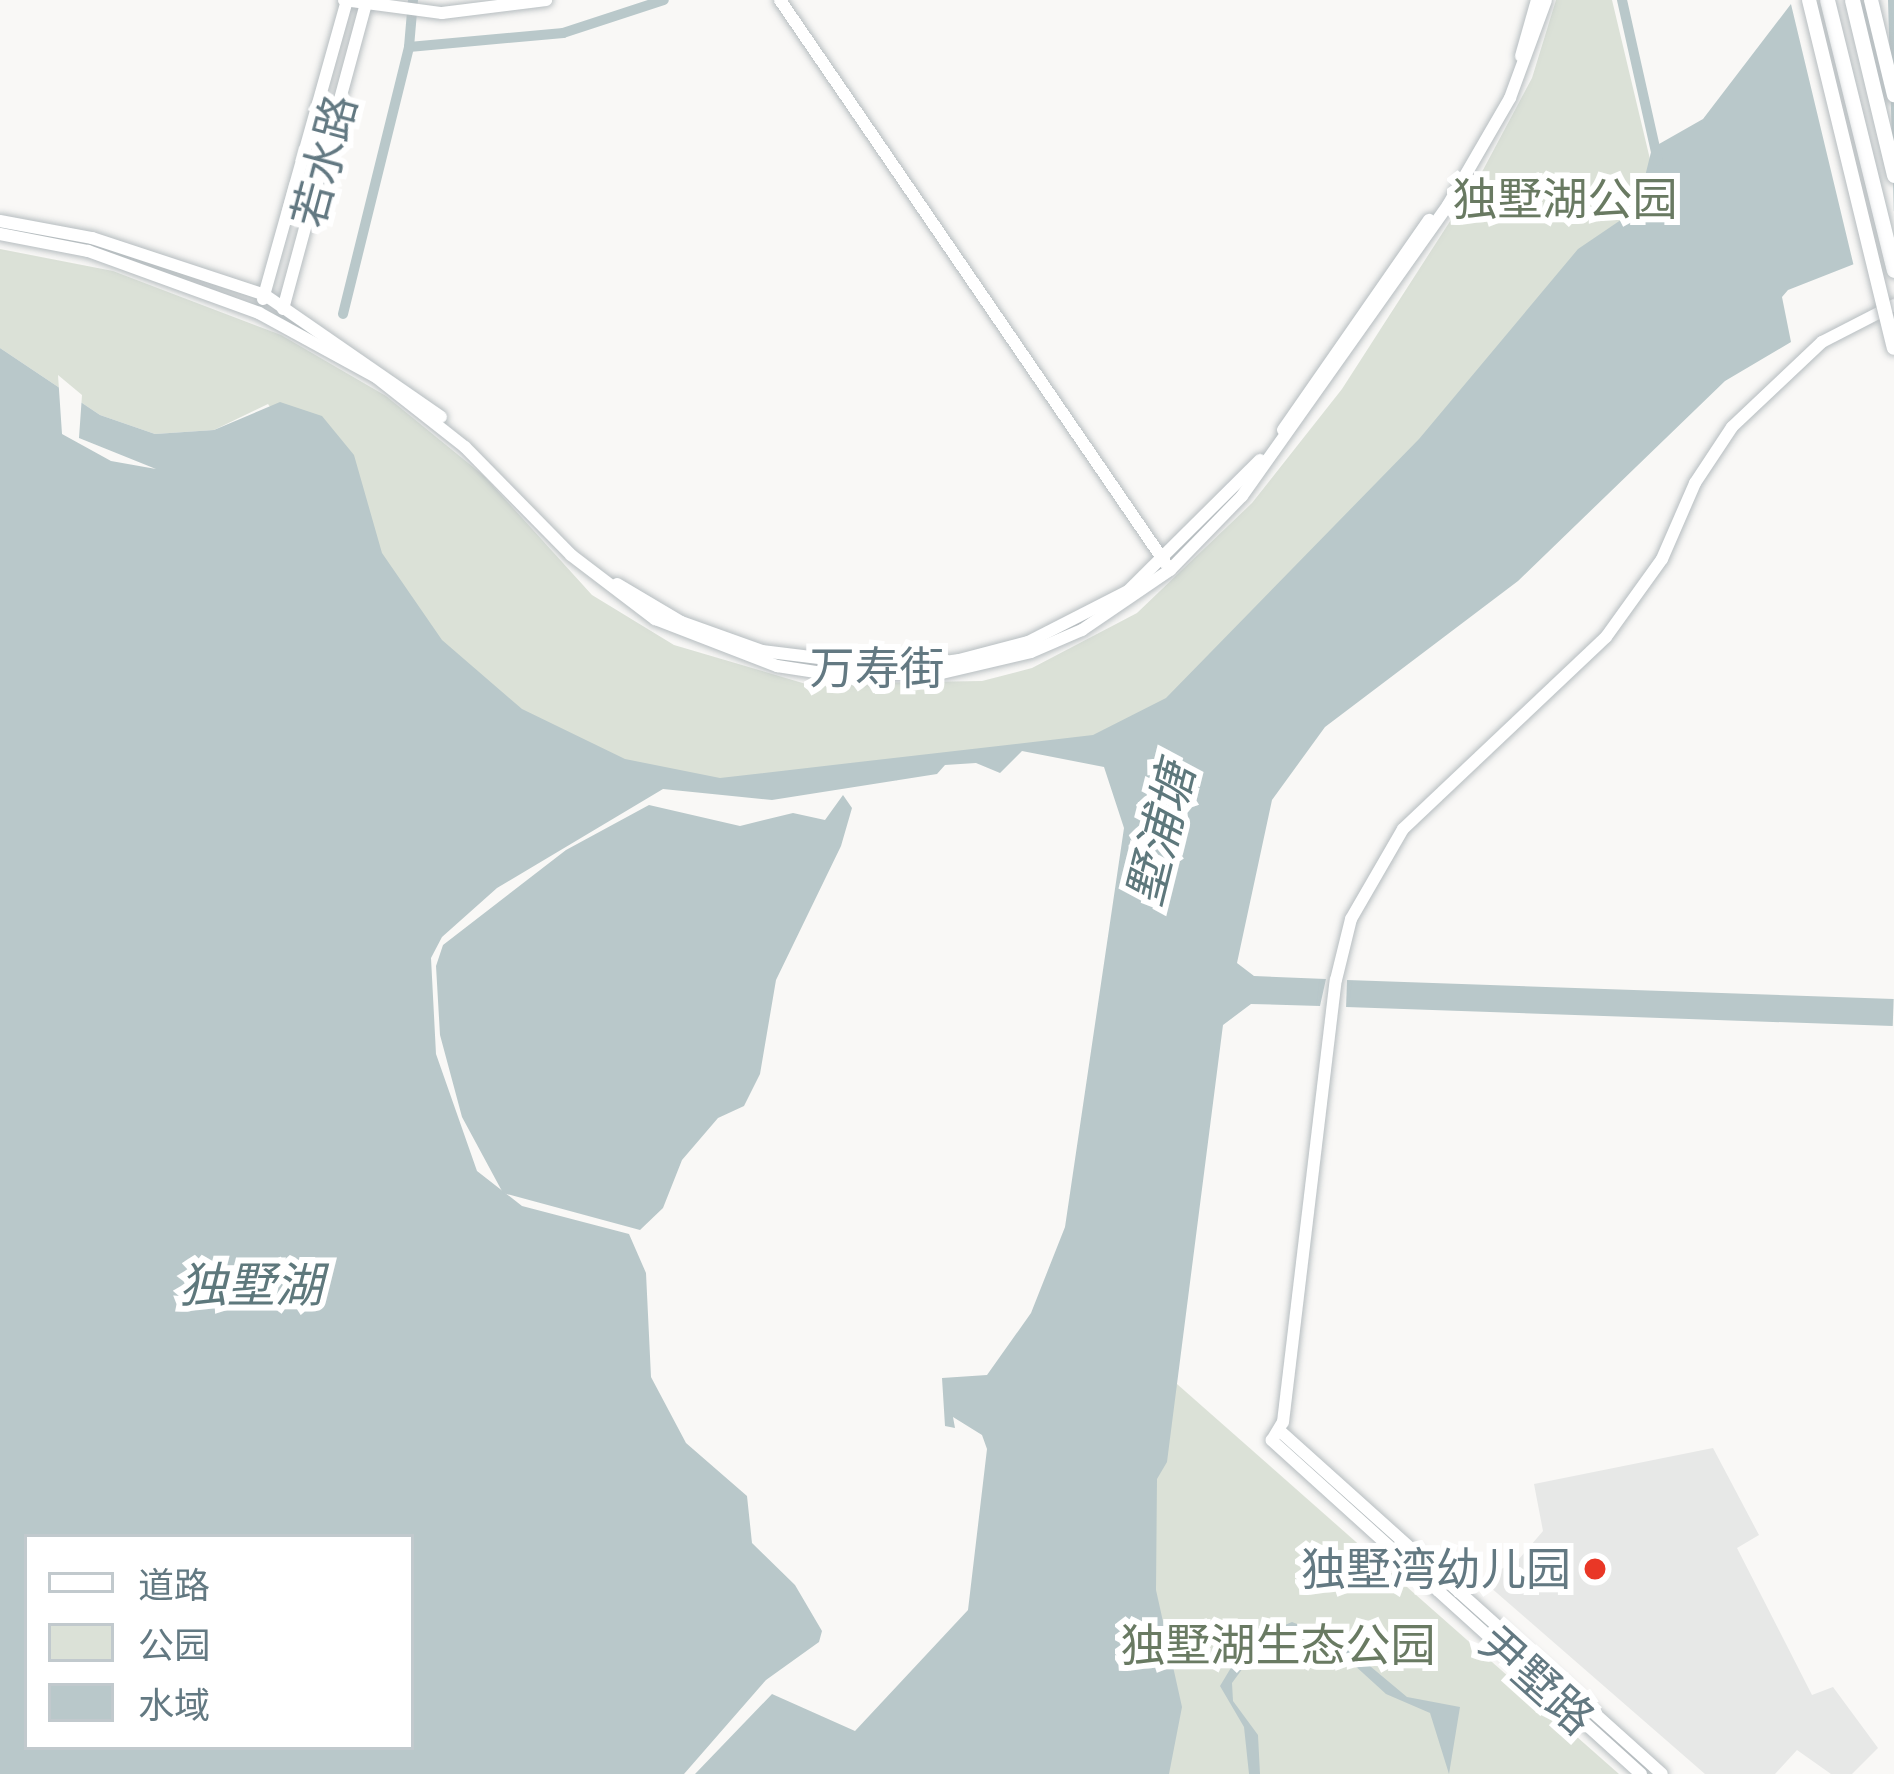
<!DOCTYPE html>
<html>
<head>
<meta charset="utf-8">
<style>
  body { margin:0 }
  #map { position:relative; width:1894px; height:1774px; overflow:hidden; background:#f9f8f6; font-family:Mulish,"Noto Sans SC",sans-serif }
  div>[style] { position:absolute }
  .built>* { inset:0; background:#e7e8e7 }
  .green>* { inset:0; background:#dbe1d7 }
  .water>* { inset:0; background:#b9c8ca; transform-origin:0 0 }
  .pier>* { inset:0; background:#f9f8f6 }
  .canal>* { height:10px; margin:-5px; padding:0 5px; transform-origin:5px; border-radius:5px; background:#b9c8ca }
  .roads { filter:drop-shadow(0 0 3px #b6bdc0) drop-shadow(0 0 3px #b6bdc0) }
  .secondary>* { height:12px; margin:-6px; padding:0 6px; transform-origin:6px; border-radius:6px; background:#fff }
  .primary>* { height:14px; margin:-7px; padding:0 7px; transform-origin:7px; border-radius:7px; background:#fff }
  .highway>* { height:15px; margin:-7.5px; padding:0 7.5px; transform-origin:7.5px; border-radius:7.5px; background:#fff }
  .bridges { filter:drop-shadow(0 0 3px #b7bdc0) drop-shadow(0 0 3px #b7bdc0) }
  .primary-bridge>* { height:14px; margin:-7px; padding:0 7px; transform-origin:7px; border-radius:7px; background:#fff }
  .dots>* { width:33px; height:33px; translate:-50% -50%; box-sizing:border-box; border:6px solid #fff; border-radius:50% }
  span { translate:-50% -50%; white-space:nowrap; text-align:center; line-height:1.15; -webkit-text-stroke:12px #fff; paint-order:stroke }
  .street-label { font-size:45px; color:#637982 }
  .park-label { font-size:45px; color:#697a62 }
  .poi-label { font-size:45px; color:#637982 }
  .right { translate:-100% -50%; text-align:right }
  .water-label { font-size:48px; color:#5e787c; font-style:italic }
  .legend { position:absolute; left:24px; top:1534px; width:390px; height:216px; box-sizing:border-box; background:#fff; border:3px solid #c1c9cd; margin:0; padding:15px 21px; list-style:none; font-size:36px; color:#637982 }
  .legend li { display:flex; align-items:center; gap:24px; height:60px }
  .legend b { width:60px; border:3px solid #c1c9cd }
</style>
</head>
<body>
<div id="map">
  <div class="built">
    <div style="clip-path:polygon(1713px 1448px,1759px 1535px,1737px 1548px,1812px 1695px,1833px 1687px,1878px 1748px,1852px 1774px,1831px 1774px,1797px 1750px,1775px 1774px,1705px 1774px,1482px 1580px,1519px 1559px,1543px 1531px,1534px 1484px)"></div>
  </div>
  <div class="green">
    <div style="clip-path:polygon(1556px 0,1612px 0,1659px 197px,1131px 744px,1043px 743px,828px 774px,701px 780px,599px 756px,495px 698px,443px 650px,268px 404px,214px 430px,155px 434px,100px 415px,0 348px,0 249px,113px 271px,281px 335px,386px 396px,484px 476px,592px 595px,674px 645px,806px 684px,982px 681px,1032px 668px,1137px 613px,1252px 503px,1342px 389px,1483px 170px,1532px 78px)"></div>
    <div style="clip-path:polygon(1177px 1384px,1619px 1774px,1157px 1774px,1138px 1571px,1163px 1418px)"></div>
  </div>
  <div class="water">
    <div style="clip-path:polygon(evenodd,1794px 0,1894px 0,1894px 211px,1875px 216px,1872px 257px,1788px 290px,1782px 297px,1791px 342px,1725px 381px,1518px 581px,1325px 727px,1272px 800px,1237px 963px,1254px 976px,1326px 979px,1320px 1006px,1251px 1004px,1223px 1025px,1167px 1462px,1157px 1479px,1156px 1590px,1182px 1707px,1169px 1774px,695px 1774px,772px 1694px,855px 1731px,968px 1610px,987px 1449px,982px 1435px,953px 1417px,955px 1428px,945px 1426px,942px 1378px,987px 1375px,1031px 1313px,1065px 1227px,1124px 828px,1104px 767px,1022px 751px,1000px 773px,976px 763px,945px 765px,937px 774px,772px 800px,663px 789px,497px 888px,442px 937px,431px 958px,436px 1054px,477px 1171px,522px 1206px,629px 1234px,646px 1273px,651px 1377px,686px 1443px,747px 1496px,752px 1543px,795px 1585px,822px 1631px,819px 1642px,766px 1680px,684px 1774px,0 1774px,0 348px,100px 415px,155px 434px,214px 430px,280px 402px,322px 416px,354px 455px,382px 553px,442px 640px,522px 709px,625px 759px,720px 778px,1093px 735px,1166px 698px,1419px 439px,1578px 249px,1637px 209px,1652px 148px,1703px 119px,1794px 0,27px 1537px,411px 1537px,411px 1747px,27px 1747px,27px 1537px)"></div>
    <div style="clip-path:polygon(843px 795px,852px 808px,841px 846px,776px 980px,760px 1074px,744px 1106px,718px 1118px,682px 1160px,663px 1208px,640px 1230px,503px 1193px,462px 1117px,440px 1035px,436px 966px,443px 945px,566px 850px,649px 805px,740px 826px,793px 813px,825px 820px)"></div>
    <div style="left:1347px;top:980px;width:547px;height:27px;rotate:2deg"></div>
    <div style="clip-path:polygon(1292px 1622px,1340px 1641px,1407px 1697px,1460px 1707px,1449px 1774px,1430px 1713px,1386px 1694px,1330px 1643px,1296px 1634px,1259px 1646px,1232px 1683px,1233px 1701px,1258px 1735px,1260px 1774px,1249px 1774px,1244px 1727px,1220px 1686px,1247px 1641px)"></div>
  </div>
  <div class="pier">
    <div style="clip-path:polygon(1790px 0,1888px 0,1894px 218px,1881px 220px,1876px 262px,1855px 271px)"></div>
    <div style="clip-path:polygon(58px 375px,82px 395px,79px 438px,156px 469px,111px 461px,62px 434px)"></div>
  </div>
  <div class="canal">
    <div style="left:1622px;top:0;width:165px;rotate:77.4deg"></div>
    <div style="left:409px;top:47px;width:155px;rotate:-5.2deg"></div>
    <div style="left:563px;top:33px;width:106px;rotate:-18.1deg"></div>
    <div style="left:343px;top:314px;width:275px;rotate:-76.1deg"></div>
    <div style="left:409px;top:47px;width:47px;rotate:-85.1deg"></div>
  </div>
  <div class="roads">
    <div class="secondary">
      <div style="left:344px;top:0;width:99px;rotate:7.6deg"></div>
      <div style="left:442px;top:13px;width:105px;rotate:-7.1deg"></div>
      <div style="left:780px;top:0;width:683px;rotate:55.61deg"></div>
      <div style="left:1521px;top:56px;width:58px;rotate:-74.1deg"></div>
      <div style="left:0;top:221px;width:94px;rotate:10.5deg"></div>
      <div style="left:92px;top:238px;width:182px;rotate:18.2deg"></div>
      <div style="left:265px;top:295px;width:214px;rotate:34.7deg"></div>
      <div style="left:0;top:234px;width:90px;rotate:10.9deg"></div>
      <div style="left:88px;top:251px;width:182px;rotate:19.9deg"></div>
      <div style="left:259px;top:313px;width:133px;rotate:28.7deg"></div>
      <div style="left:376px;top:377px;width:113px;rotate:38.2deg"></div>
      <div style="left:465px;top:447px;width:151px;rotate:45.5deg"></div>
      <div style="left:571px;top:555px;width:106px;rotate:37.3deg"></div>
      <div style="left:655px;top:619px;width:131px;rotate:21.1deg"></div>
      <div style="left:777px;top:666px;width:59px;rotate:8.8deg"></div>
      <div style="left:835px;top:675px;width:107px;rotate:-1.1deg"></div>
      <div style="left:942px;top:673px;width:91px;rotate:-13.3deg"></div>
      <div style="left:1031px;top:652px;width:56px;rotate:-23.3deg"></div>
      <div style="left:1082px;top:630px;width:107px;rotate:-34.3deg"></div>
      <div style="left:1170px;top:570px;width:103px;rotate:-45.8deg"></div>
      <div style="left:1242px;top:496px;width:357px;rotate:-54.7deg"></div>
      <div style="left:1448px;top:205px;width:124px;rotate:-59.9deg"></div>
      <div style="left:1510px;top:98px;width:104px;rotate:-69.8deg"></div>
      <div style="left:263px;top:299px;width:311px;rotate:-74.3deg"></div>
      <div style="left:283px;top:309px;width:320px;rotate:-74.8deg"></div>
      <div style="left:1283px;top:430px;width:256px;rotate:-55.2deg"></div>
      <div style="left:617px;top:584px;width:74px;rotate:30.7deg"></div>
      <div style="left:681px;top:622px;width:86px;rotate:19.7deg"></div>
      <div style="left:762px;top:651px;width:139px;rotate:7deg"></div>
      <div style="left:900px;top:668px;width:60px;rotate:-7.7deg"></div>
      <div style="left:959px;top:660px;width:71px;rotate:-14.6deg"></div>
      <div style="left:1028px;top:642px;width:112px;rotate:-27deg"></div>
      <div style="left:1128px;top:591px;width:186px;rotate:-44.8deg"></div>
      <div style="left:1280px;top:1431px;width:513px;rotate:41.92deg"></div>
      <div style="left:1641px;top:1774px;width:498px;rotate:-137.9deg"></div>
      <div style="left:1272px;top:1440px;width:21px;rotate:-59deg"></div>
      <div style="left:1283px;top:1422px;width:445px;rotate:-83.2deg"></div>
      <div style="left:1336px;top:980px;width:63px;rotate:-76.2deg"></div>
      <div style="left:1351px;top:919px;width:104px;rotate:-60deg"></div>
      <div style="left:1403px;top:829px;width:279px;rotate:-43.4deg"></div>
      <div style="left:1606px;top:637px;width:96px;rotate:-54.3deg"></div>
      <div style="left:1662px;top:559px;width:83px;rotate:-66.5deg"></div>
      <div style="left:1695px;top:483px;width:67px;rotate:-56.5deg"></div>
      <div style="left:1732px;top:427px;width:124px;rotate:-43.4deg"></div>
      <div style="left:1822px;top:342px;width:81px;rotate:-27.2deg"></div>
    </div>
    <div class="primary">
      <div style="left:1871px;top:0;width:98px;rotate:76.4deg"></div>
    </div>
    <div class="highway">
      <div style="left:1827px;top:0;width:278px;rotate:76.1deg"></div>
      <div style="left:1852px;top:0;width:180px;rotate:76.5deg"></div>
    </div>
  </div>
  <div class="bridges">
    <div class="primary-bridge">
      <div style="left:1809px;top:0;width:358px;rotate:76.3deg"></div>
    </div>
  </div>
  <div class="dots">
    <div style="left:1595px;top:1569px;background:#e93726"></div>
  </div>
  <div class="street-label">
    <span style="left:324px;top:161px;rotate:-75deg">若水路</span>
    <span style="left:877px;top:668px">万寿街</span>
    <span style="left:1537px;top:1680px;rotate:42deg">尹墅路</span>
  </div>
  <div class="park-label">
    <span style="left:1565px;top:199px">独墅湖公园</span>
    <span style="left:1278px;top:1645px">独墅湖生态公园</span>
  </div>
  <div class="poi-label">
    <span class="right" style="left:1571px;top:1569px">独墅湾幼儿园</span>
  </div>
  <div class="water-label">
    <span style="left:1160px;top:834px;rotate:-76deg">墅浦塘</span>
    <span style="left:251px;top:1285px">独墅湖</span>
  </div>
  <ul class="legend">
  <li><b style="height:15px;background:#fff"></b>道路</li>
  <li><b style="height:33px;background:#dbe1d7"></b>公园</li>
  <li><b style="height:33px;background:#b9c8ca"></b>水域</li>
  </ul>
</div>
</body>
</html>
